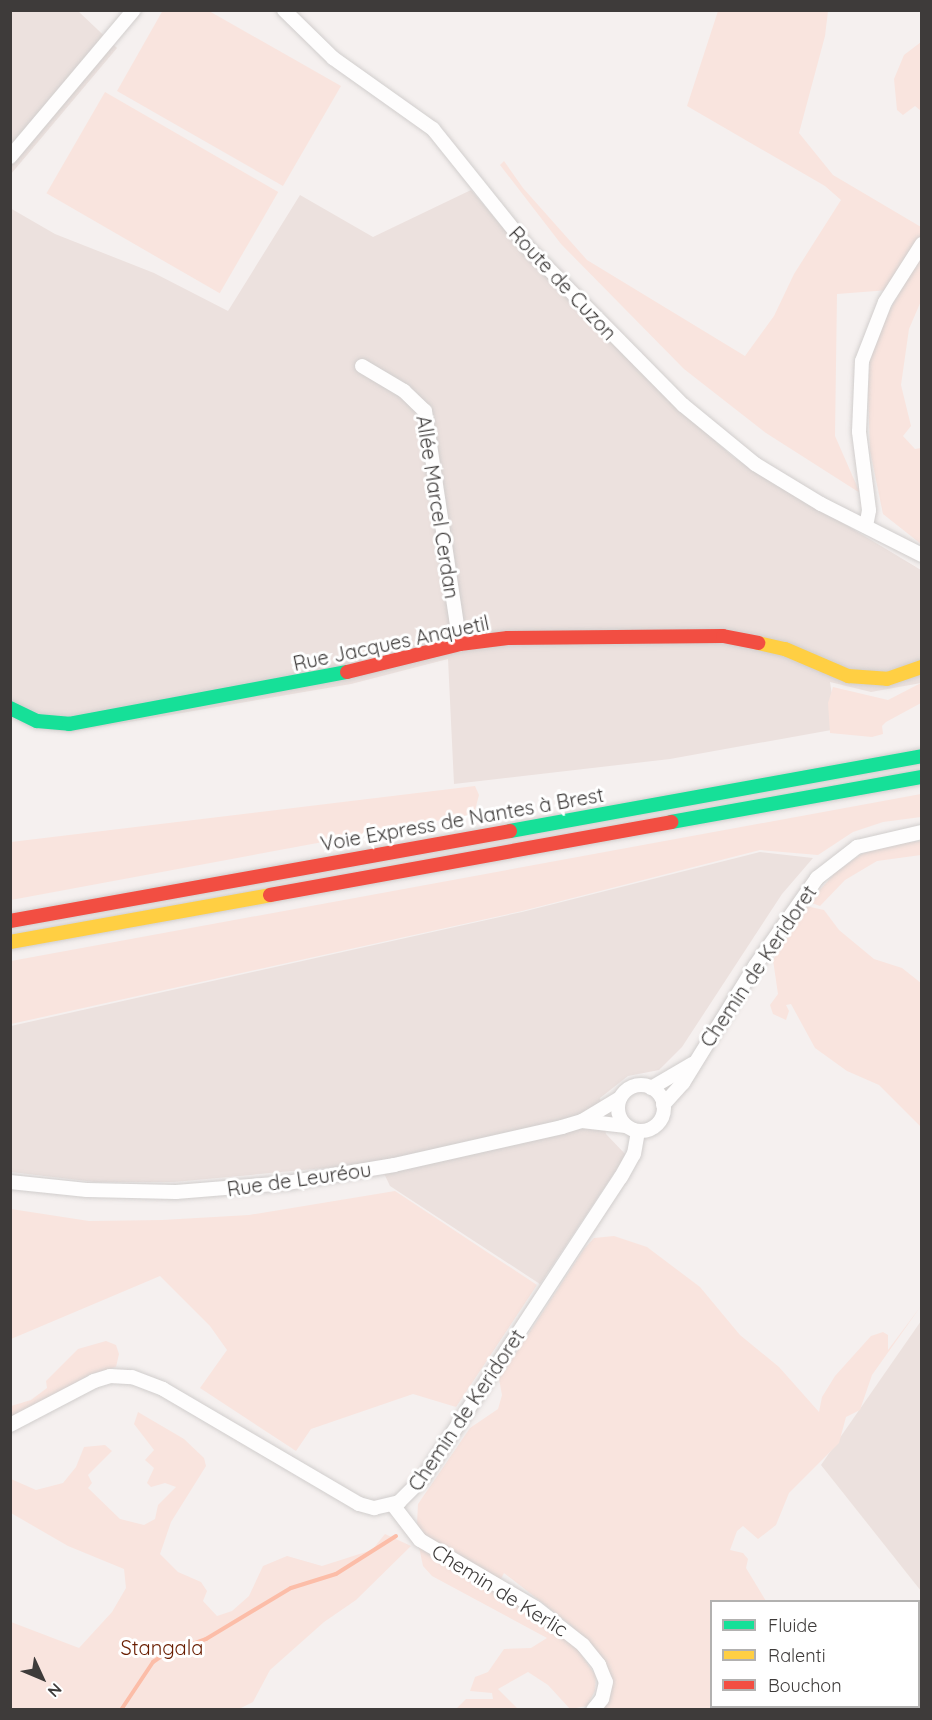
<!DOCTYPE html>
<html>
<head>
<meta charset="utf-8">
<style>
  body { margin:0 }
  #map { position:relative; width:932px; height:1720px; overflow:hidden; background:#f5f0ef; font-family:Quicksand,sans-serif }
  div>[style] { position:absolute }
  .built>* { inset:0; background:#ece1de }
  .green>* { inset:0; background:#f9e4de; transform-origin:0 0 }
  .stream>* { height:4px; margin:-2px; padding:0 2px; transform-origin:2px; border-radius:2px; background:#fcbda8 }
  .roads { filter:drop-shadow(0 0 2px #d1cecd) drop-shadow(0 0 2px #d1cecd) }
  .street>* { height:14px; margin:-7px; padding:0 7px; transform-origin:7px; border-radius:7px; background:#fefdfd }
  .street>.ring { margin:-7px; padding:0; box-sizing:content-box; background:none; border:14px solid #fefdfd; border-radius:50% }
  .fast>* { height:14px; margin:-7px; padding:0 7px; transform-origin:7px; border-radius:7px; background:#16e098 }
  .slow>* { height:14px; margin:-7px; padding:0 7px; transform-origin:7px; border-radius:7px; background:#ffcf43 }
  .jam>* { height:14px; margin:-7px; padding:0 7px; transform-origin:7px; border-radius:7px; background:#f24e42 }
  span { translate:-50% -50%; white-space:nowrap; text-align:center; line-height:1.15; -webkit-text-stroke:6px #fff; paint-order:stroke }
  .street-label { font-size:20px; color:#3e3b3a }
  .park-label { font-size:20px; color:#691d00 }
  .frame { position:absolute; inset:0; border:12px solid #3e3b3a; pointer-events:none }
  .legend { position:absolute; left:710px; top:1600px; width:210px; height:108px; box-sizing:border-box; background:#fff; border:2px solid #b2b1b0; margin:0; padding:8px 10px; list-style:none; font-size:18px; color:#3e3b3a }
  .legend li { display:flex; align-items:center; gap:12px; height:30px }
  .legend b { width:30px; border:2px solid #b2b1b0 }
  .north { position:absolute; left:12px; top:1648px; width:60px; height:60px; -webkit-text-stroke:4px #fff; paint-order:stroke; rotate:134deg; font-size:16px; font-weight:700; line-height:24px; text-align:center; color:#3e3b3a }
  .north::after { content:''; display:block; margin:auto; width:21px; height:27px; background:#3e3b3a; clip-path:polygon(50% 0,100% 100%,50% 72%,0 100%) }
</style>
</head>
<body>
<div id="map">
  <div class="built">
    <div style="clip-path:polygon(11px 11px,78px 11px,117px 48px,11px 174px)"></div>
    <div style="clip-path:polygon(471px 190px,522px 250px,649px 381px,733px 457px,921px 570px,921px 683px,871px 692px,830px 682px,837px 729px,670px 759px,454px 784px,448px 659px,351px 684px,70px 732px,36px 728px,10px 716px,10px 208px,55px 234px,154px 273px,228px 311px,300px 195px,373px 237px)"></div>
    <div style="clip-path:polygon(760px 852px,813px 858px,782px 894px,682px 1047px,659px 1070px,628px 1076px,600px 1098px,606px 1134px,626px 1155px,540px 1284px,390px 1186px,379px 1163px,174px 1182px,95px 1182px,11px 1172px,11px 1026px,522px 912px)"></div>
    <div style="clip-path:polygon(921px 1321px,921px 1591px,821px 1465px)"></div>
  </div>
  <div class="green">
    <div style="clip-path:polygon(163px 10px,209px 11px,341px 86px,283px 186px,117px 91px)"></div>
    <div style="clip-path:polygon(718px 11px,828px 11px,825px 36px,799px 133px,833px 175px,921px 227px,921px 239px,889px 290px,837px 294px,835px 436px,860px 493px,766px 433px,684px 369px,561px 244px,500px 165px,504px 161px,523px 188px,587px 260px,745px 356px,774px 316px,794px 274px,841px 200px,825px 186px,687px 106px)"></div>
    <div style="clip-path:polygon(921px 42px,921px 111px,915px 106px,903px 115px,897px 110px,894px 79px,904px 55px)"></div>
    <div style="left:105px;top:92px;width:200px;height:117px;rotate:30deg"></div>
    <div style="clip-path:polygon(921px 253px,921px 301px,909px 329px,901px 385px,911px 426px,903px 436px,915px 449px,921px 448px,921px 544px,883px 514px,870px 451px,868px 392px,871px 345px)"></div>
    <div style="clip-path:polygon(921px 683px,921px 703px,886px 722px,882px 726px,883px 734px,872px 737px,830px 733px,828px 703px,833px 687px,888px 700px)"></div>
    <div style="clip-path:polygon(475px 786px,479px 795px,474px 814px,11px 900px,11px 842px)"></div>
    <div style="clip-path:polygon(921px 794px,921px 817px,883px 822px,853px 832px,818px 855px,760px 850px,522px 911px,11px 1024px,11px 961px)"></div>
    <div style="clip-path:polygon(921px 841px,921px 855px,877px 861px,845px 880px,820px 906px,809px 902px,835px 873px,860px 855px,882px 846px)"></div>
    <div style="clip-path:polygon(806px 906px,824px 910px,839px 930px,874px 959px,902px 968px,921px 983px,921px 1127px,879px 1085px,847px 1071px,815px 1048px,791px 1004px,786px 1005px,789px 1011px,786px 1020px,773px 1014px,770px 1005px,778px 994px,773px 960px)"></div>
    <div style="clip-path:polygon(395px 1191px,537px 1285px,456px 1407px,413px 1394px,311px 1429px,296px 1451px,200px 1388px,227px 1350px,210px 1326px,160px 1276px,11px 1339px,11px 1209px,89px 1221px,162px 1220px,249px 1215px)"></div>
    <div style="clip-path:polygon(614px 1236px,647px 1247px,700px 1287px,740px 1335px,779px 1367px,819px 1412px,822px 1397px,835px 1376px,871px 1336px,883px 1332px,888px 1335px,888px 1350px,921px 1306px,872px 1375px,860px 1410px,846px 1417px,839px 1443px,789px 1493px,776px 1525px,758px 1539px,743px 1526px,737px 1531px,730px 1550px,743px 1553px,748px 1559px,746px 1568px,766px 1601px,712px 1602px,712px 1706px,813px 1709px,600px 1709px,609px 1698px,611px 1677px,571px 1625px,504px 1573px,495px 1590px,532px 1612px,575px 1646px,596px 1676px,595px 1691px,587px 1706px,570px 1709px,548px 1685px,528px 1672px,498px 1689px,518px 1709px,456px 1709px,466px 1699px,493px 1699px,492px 1693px,470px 1691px,475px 1677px,488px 1672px,504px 1649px,531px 1648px,547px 1638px,432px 1576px,423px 1566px,419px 1547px,453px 1553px,429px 1540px,417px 1524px,418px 1504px,470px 1428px,498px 1409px,502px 1395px,499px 1379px,584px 1249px,594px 1238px)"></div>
    <div style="clip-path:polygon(106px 1341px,116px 1345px,119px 1354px,116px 1367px,91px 1374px,11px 1420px,11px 1406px,31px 1400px,47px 1388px,46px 1381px,78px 1349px)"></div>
    <div style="clip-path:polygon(138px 1412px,184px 1439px,204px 1458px,206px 1466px,171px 1522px,160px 1554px,178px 1572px,201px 1582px,207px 1591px,203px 1601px,217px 1616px,232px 1611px,249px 1596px,263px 1566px,287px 1556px,322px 1566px,372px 1550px,385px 1534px,411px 1546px,356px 1600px,324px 1622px,270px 1670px,253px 1702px,239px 1709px,11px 1709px,11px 1622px,79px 1648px,112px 1612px,126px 1588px,124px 1569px,68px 1546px,11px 1513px,11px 1479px,36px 1490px,63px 1483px,76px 1467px,84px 1447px,105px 1445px,112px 1451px,88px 1475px,92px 1483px,88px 1488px,120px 1519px,144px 1525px,155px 1519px,158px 1505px,176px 1487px,165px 1483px,151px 1487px,147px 1483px,154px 1468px,145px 1460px,154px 1450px,134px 1424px)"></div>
  </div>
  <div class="stream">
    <div style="left:121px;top:1710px;width:58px;rotate:-56.3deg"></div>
    <div style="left:153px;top:1662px;width:14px;rotate:-34deg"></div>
    <div style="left:165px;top:1654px;width:44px;rotate:-20.1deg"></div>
    <div style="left:206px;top:1639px;width:99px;rotate:-31deg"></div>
    <div style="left:291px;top:1588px;width:47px;rotate:-17.3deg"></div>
    <div style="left:336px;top:1574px;width:71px;rotate:-32.3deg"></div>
  </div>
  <div class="roads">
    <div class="street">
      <div style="left:284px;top:10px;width:69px;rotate:44.4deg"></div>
      <div style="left:333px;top:58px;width:123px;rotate:35.4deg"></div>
      <div style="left:433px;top:129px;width:154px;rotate:51.3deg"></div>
      <div style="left:529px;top:249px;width:219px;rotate:45.4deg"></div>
      <div style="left:683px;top:405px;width:93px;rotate:39.3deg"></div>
      <div style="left:755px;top:464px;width:77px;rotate:31.2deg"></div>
      <div style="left:821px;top:504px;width:113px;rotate:26.8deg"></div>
      <div style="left:10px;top:157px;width:192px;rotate:-49.9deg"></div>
      <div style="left:362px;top:366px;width:49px;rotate:30.8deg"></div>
      <div style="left:404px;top:391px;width:29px;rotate:44deg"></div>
      <div style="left:425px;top:411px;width:236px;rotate:81.5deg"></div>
      <div style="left:866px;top:526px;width:16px;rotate:-79deg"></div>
      <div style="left:869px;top:510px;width:79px;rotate:-97.3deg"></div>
      <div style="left:859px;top:432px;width:71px;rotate:-87.6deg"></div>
      <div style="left:862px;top:361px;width:63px;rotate:-68.7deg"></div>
      <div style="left:885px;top:302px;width:69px;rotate:-57.5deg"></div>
      <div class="ring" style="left:618px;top:1085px;width:32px;height:32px"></div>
      <div style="left:651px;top:1088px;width:48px;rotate:-30.3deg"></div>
      <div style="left:663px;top:1105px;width:30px;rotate:-48deg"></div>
      <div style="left:683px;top:1083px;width:137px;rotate:-58.4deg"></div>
      <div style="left:755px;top:966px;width:108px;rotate:-54.8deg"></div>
      <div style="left:817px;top:878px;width:51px;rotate:-37.8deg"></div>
      <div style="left:857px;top:847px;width:67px;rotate:-13deg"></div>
      <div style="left:582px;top:1121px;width:44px;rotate:6.5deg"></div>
      <div style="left:10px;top:1182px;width:77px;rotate:5.9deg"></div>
      <div style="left:87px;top:1190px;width:89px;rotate:1.3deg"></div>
      <div style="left:176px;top:1192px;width:111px;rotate:-4.6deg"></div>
      <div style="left:287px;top:1183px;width:109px;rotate:-9.5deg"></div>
      <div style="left:394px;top:1165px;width:172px;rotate:-12.7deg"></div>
      <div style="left:562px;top:1127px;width:21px;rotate:-17deg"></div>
      <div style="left:582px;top:1121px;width:44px;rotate:-31.2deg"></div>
      <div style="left:10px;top:1425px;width:95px;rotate:-27.6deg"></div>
      <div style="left:94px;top:1381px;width:17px;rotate:-17deg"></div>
      <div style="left:110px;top:1376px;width:22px;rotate:3deg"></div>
      <div style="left:132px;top:1377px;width:33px;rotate:21deg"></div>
      <div style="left:163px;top:1389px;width:227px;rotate:30.4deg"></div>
      <div style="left:359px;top:1504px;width:16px;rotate:15deg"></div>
      <div style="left:374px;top:1508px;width:26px;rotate:-13deg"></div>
      <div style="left:399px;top:1502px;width:34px;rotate:-45deg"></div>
      <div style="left:423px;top:1478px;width:360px;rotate:-56.7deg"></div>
      <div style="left:621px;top:1177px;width:26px;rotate:-61deg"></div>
      <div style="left:634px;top:1154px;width:23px;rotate:-80deg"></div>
      <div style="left:393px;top:1505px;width:44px;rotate:52.4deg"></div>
      <div style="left:420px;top:1540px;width:134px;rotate:30.4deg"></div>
      <div style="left:536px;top:1608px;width:60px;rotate:38.2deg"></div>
      <div style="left:583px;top:1645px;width:26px;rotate:51deg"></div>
      <div style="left:599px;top:1665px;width:18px;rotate:68deg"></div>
      <div style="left:606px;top:1682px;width:17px;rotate:103deg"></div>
      <div style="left:602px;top:1699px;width:14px;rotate:129deg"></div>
    </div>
    <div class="fast">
      <div style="left:10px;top:708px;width:30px;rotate:26deg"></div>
      <div style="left:37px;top:721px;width:32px;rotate:5deg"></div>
      <div style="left:69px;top:724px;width:283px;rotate:-10.6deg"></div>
      <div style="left:671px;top:822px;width:255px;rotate:-10.2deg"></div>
      <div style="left:510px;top:831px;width:419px;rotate:-10.3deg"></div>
    </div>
    <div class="slow">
      <div style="left:758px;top:643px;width:28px;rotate:13deg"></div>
      <div style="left:785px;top:649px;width:69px;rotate:23.2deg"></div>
      <div style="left:848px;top:676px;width:39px;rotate:4deg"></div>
      <div style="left:887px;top:679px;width:37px;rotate:-19deg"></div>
      <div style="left:10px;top:942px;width:264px;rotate:-10.2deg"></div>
    </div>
    <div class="jam">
      <div style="left:347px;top:672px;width:116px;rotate:-13.9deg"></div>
      <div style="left:460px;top:644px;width:48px;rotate:-7.1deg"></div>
      <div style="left:508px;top:638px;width:215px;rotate:-0.5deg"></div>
      <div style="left:723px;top:636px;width:36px;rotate:11deg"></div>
      <div style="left:270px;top:895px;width:408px;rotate:-10.3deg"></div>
      <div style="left:10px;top:921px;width:508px;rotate:-10.2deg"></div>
    </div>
  </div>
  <div class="street-label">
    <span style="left:563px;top:283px;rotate:47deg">Route de Cuzon</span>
    <span style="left:438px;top:507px;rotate:81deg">Allée Marcel Cerdan</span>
    <span style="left:391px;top:643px;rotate:-12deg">Rue Jacques Anquetil</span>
    <span style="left:462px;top:819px;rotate:-10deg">Voie Express de Nantes à Brest</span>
    <span style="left:758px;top:966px;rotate:-56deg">Chemin de Keridoret</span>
    <span style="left:299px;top:1179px;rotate:-8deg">Rue de Leuréou</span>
    <span style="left:466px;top:1410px;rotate:-56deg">Chemin de Keridoret</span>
    <span style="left:500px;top:1590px;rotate:32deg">Chemin de Kerlic</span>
  </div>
  <div class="park-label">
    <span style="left:162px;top:1647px">Stangala</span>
  </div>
  <div class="frame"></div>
  <ul class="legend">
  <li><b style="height:8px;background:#16e098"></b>Fluide</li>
  <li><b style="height:8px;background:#ffcf43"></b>Ralenti</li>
  <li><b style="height:8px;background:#f24e42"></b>Bouchon</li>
  </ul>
  <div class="north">N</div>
</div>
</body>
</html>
